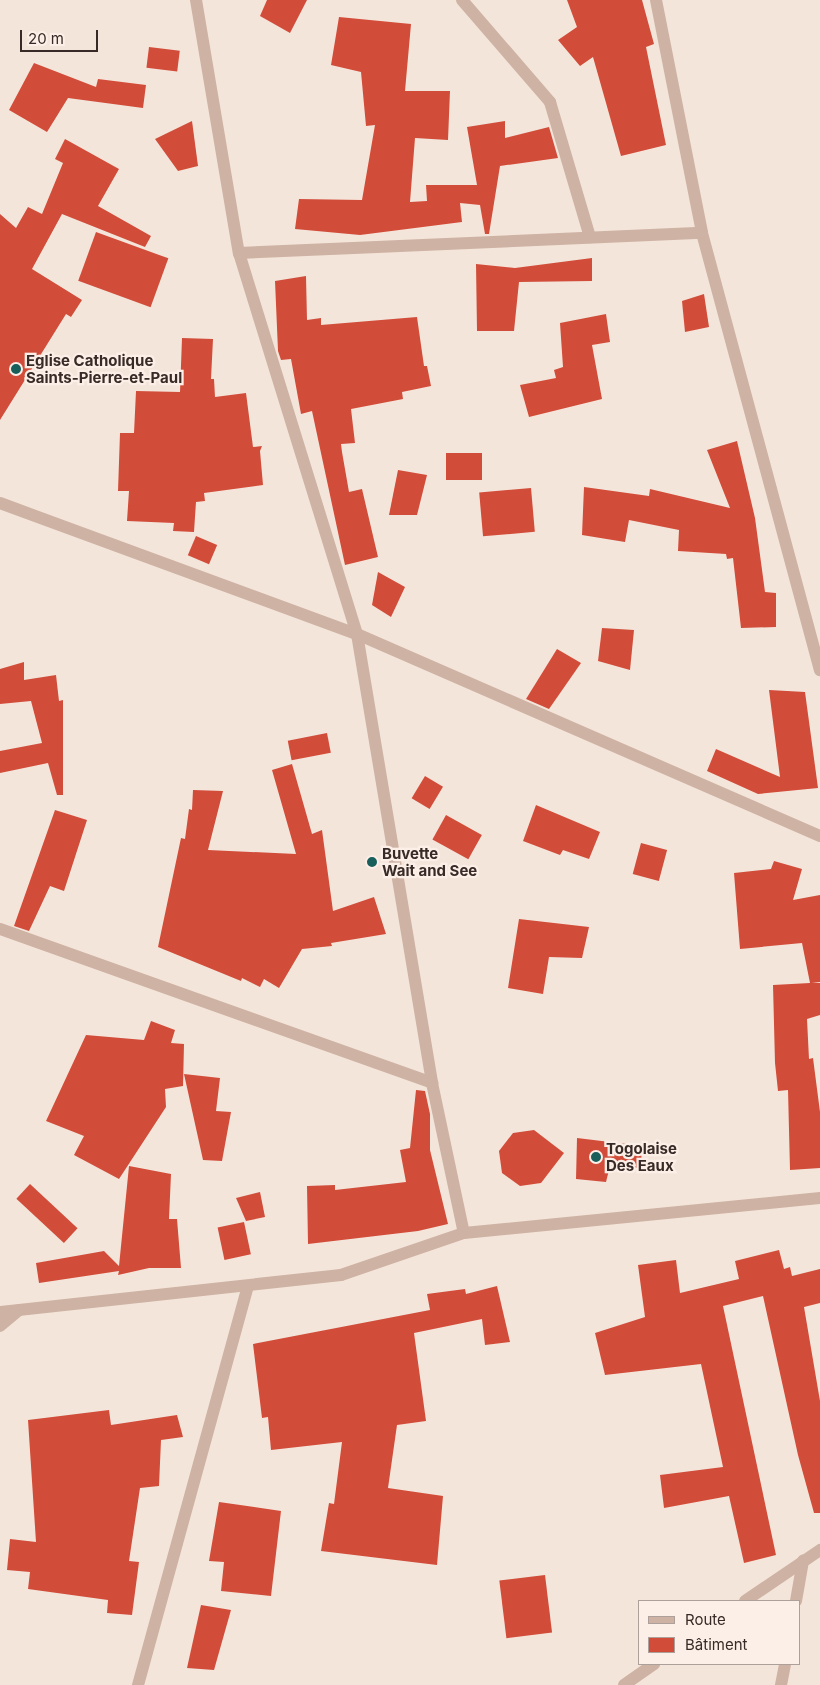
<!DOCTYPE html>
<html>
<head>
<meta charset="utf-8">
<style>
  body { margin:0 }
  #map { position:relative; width:820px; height:1685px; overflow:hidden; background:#f4e5da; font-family:Inter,sans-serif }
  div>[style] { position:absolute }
  .building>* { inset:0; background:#d24c3a; transform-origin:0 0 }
  .street>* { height:12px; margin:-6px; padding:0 6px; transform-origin:6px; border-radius:6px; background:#ceb2a4 }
  .dots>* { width:14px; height:14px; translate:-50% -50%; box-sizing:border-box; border:2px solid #fbefe7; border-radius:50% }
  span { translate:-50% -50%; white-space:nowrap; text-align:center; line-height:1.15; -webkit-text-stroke:4.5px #fbefe7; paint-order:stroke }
  .poi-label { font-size:15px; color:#382a27; font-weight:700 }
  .left { translate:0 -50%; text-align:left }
  .legend { position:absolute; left:638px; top:1600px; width:162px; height:65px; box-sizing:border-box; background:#fbefe7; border:1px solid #ada09a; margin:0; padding:6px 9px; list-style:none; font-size:15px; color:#382a27 }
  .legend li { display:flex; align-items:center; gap:10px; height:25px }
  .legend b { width:25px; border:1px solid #ada09a }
  .scale { position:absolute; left:20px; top:30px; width:78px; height:22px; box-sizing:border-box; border:2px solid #382a27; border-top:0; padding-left:6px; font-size:15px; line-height:18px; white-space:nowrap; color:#382a27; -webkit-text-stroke:4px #fbefe7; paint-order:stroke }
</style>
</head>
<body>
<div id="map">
  <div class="building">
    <div style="clip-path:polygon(267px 0,307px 0,290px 33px,260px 16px)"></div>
    <div style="clip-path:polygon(567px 0,642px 0,654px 44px,646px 47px,666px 145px,621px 156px,593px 57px,580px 66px,558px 40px,577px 27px)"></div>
    <div style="clip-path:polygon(339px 17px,411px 24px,405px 91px,450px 91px,448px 140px,415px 138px,410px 202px,427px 201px,426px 185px,477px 185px,467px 127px,505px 121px,505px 138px,549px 127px,558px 158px,500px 166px,489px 234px,485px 234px,480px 205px,460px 203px,462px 222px,360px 235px,295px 229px,299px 199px,362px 200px,375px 125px,366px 126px,361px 72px,331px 65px)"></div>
    <div style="left:149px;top:47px;width:31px;height:21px;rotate:7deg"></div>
    <div style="clip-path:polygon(34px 63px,96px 87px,98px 79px,146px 85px,143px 108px,68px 98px,47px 132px,9px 110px)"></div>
    <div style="clip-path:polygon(192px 121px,198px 166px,178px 171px,155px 139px)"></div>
    <div style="clip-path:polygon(65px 139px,119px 169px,98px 206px,151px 236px,145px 247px,62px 214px,32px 269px,82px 300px,71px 317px,66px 314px,0 420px,0 214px,16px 228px,28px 207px,42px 214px,63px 163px,55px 159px)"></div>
    <div style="left:96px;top:232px;width:77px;height:52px;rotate:20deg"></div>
    <div style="clip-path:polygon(592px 258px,592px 281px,519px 282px,514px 331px,477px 331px,476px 264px,515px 268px)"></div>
    <div style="clip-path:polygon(306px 276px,307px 320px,321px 318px,321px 325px,417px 317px,424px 366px,427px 366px,431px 386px,402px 392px,403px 399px,351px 409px,355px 443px,341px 444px,342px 452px,349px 492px,362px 489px,378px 557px,345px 565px,312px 411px,301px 414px,291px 359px,281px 360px,278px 351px,275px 281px)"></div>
    <div style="clip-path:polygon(704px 294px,709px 327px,685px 332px,682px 301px)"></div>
    <div style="clip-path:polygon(606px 314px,610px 342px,592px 345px,602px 399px,529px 417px,520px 385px,556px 378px,554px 370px,563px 367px,560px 323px)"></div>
    <div style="clip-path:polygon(182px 338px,213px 339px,211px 379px,214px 379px,215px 397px,246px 393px,253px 447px,262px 446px,260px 451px,263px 485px,204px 493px,205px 501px,196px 502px,194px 532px,173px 531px,174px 523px,127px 521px,129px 491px,118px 491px,120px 433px,134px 433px,136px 391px,180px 392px)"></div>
    <div style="clip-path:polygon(737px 441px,755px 518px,765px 592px,776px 593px,776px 627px,741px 628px,733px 558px,727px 559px,726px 554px,678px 551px,679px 530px,629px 520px,625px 542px,582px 535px,584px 487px,649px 496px,650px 489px,730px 508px,707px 450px)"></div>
    <div style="left:446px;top:453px;width:36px;height:27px"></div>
    <div style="clip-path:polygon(398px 470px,427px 475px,417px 515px,389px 515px)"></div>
    <div style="left:531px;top:488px;width:44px;height:52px;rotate:85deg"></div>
    <div style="left:196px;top:536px;width:23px;height:21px;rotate:23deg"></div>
    <div style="clip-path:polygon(378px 572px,405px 587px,391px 617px,372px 605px)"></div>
    <div style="clip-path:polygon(602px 628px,634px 630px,630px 670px,598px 661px)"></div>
    <div style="clip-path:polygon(557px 649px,581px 663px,549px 709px,526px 699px)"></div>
    <div style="clip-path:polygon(24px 662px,24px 680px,56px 675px,59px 701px,63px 700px,63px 795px,57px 795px,48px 763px,0 773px,0 751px,42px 743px,31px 701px,0 704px,0 669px)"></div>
    <div style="clip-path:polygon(769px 690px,805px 692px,818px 788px,758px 794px,707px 771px,716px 749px,780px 777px)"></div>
    <div style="left:327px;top:733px;width:20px;height:40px;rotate:79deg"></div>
    <div style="clip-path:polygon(292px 764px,312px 834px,322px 830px,333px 911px,374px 897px,386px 934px,331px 943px,332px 946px,302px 949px,279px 988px,264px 979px,260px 987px,242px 978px,241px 981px,158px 947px,181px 838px,185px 839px,189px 809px,192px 810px,193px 790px,223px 791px,208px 850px,296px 854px,272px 770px)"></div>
    <div style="left:425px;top:776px;width:21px;height:26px;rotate:31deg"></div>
    <div style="clip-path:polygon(536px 805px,600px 832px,589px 859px,563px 850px,560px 855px,523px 841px)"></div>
    <div style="clip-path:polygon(55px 810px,87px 820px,64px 891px,50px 886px,29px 931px,14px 926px)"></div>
    <div style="left:446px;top:815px;width:41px;height:28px;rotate:29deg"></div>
    <div style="left:641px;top:843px;width:27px;height:32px;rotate:15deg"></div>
    <div style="clip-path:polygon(774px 861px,802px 869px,793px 900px,820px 895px,820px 982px,812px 983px,820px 983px,820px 1015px,807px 1019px,809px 1059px,813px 1058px,820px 1112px,820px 1168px,790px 1170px,788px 1090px,778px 1091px,775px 1063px,773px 985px,810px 983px,802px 943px,740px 949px,734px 873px,771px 869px)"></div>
    <div style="clip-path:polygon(519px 919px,589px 927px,582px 958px,549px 957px,543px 994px,508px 988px)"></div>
    <div style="clip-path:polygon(151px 1021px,175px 1030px,171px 1043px,184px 1044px,183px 1086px,165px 1089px,166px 1107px,119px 1179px,74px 1155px,84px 1136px,46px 1121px,86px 1035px,144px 1040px)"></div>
    <div style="clip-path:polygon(184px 1074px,220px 1078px,216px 1111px,231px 1112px,222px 1161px,203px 1160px)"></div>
    <div style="clip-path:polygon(416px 1090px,425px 1091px,430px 1114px,430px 1150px,448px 1224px,418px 1231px,308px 1244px,307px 1186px,335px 1185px,335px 1190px,406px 1182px,400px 1150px,410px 1148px)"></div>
    <div style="clip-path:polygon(534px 1130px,564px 1153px,541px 1183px,520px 1186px,502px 1173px,499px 1151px,513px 1133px)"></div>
    <div style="clip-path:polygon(577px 1138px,643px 1146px,640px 1168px,610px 1166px,606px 1182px,576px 1179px)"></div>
    <div style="clip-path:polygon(129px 1166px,171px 1174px,169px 1219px,177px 1219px,181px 1268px,149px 1268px,118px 1275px,119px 1271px,39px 1283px,36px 1263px,104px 1251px,119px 1266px)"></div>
    <div style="left:30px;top:1184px;width:65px;height:20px;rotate:43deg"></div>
    <div style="clip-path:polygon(260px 1192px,265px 1217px,246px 1221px,236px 1198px)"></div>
    <div style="left:244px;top:1222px;width:33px;height:27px;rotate:78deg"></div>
    <div style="clip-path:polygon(779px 1250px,784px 1269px,790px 1267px,792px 1276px,820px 1269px,820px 1303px,804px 1307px,820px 1401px,820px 1513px,814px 1513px,798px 1455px,763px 1296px,723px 1306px,776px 1555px,744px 1563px,729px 1496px,664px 1508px,660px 1475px,723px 1467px,701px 1364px,605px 1375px,595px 1333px,645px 1317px,638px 1265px,676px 1260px,680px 1293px,739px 1279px,735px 1261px)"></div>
    <div style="clip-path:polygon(497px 1286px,510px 1342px,485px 1345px,482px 1319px,414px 1333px,426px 1421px,397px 1425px,388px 1488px,443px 1496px,437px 1565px,321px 1551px,329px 1503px,334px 1504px,342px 1442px,271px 1450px,268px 1417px,262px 1418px,253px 1344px,430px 1310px,427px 1294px,465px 1289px,466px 1294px)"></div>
    <div style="clip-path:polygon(109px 1410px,111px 1425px,177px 1415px,183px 1437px,161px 1440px,159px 1486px,140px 1488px,129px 1561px,139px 1562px,132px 1615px,107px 1613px,108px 1600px,28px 1589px,30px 1572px,7px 1570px,10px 1539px,36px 1542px,28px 1420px)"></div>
    <div style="clip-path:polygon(219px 1502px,281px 1511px,271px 1596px,221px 1591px,224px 1562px,209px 1561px)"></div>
    <div style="left:545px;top:1575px;width:58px;height:46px;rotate:83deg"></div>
    <div style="clip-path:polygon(201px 1605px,231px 1610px,214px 1670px,187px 1668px)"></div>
  </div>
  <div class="street">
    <div style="left:196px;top:0;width:257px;rotate:80.4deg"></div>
    <div style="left:239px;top:253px;width:399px;rotate:72.8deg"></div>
    <div style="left:357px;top:634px;width:455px;rotate:80.5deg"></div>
    <div style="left:462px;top:0;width:135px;rotate:49.2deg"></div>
    <div style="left:550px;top:102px;width:141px;rotate:73.5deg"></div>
    <div style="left:656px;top:0;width:237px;rotate:78.8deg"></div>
    <div style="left:702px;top:233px;width:453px;rotate:74.9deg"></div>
    <div style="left:239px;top:253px;width:463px;rotate:-2.5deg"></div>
    <div style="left:0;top:503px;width:380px;rotate:20.2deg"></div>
    <div style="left:357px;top:634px;width:505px;rotate:23.57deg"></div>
    <div style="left:0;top:929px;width:459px;rotate:19.6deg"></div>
    <div style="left:432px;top:1083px;width:153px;rotate:78deg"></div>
    <div style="left:0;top:1312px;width:343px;rotate:-6.2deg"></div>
    <div style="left:341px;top:1275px;width:130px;rotate:-18.9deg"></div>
    <div style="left:464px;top:1233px;width:358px;rotate:-5.6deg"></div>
    <div style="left:0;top:1326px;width:25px;rotate:-40deg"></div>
    <div style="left:745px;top:1601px;width:91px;rotate:-34.2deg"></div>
    <div style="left:796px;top:1601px;width:41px;rotate:-80.1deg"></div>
    <div style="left:138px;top:1685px;width:412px;rotate:-74.6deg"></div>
    <div style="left:624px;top:1685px;width:37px;rotate:-35deg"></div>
    <div style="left:781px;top:1685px;width:21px;rotate:-79deg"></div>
  </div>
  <div class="dots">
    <div style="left:16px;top:369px;background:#185e5a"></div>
    <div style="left:372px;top:862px;background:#185e5a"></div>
    <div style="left:596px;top:1157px;background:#185e5a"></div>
  </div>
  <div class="poi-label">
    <span class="left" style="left:26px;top:369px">Eglise Catholique<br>Saints-Pierre-et-Paul</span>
    <span class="left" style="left:382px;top:862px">Buvette<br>Wait and See</span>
    <span class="left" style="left:606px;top:1157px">Togolaise<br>Des Eaux</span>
  </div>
  <ul class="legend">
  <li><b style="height:6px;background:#ceb2a4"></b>Route</li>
  <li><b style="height:14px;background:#d24c3a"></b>Bâtiment</li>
  </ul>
  <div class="scale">20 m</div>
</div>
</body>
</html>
